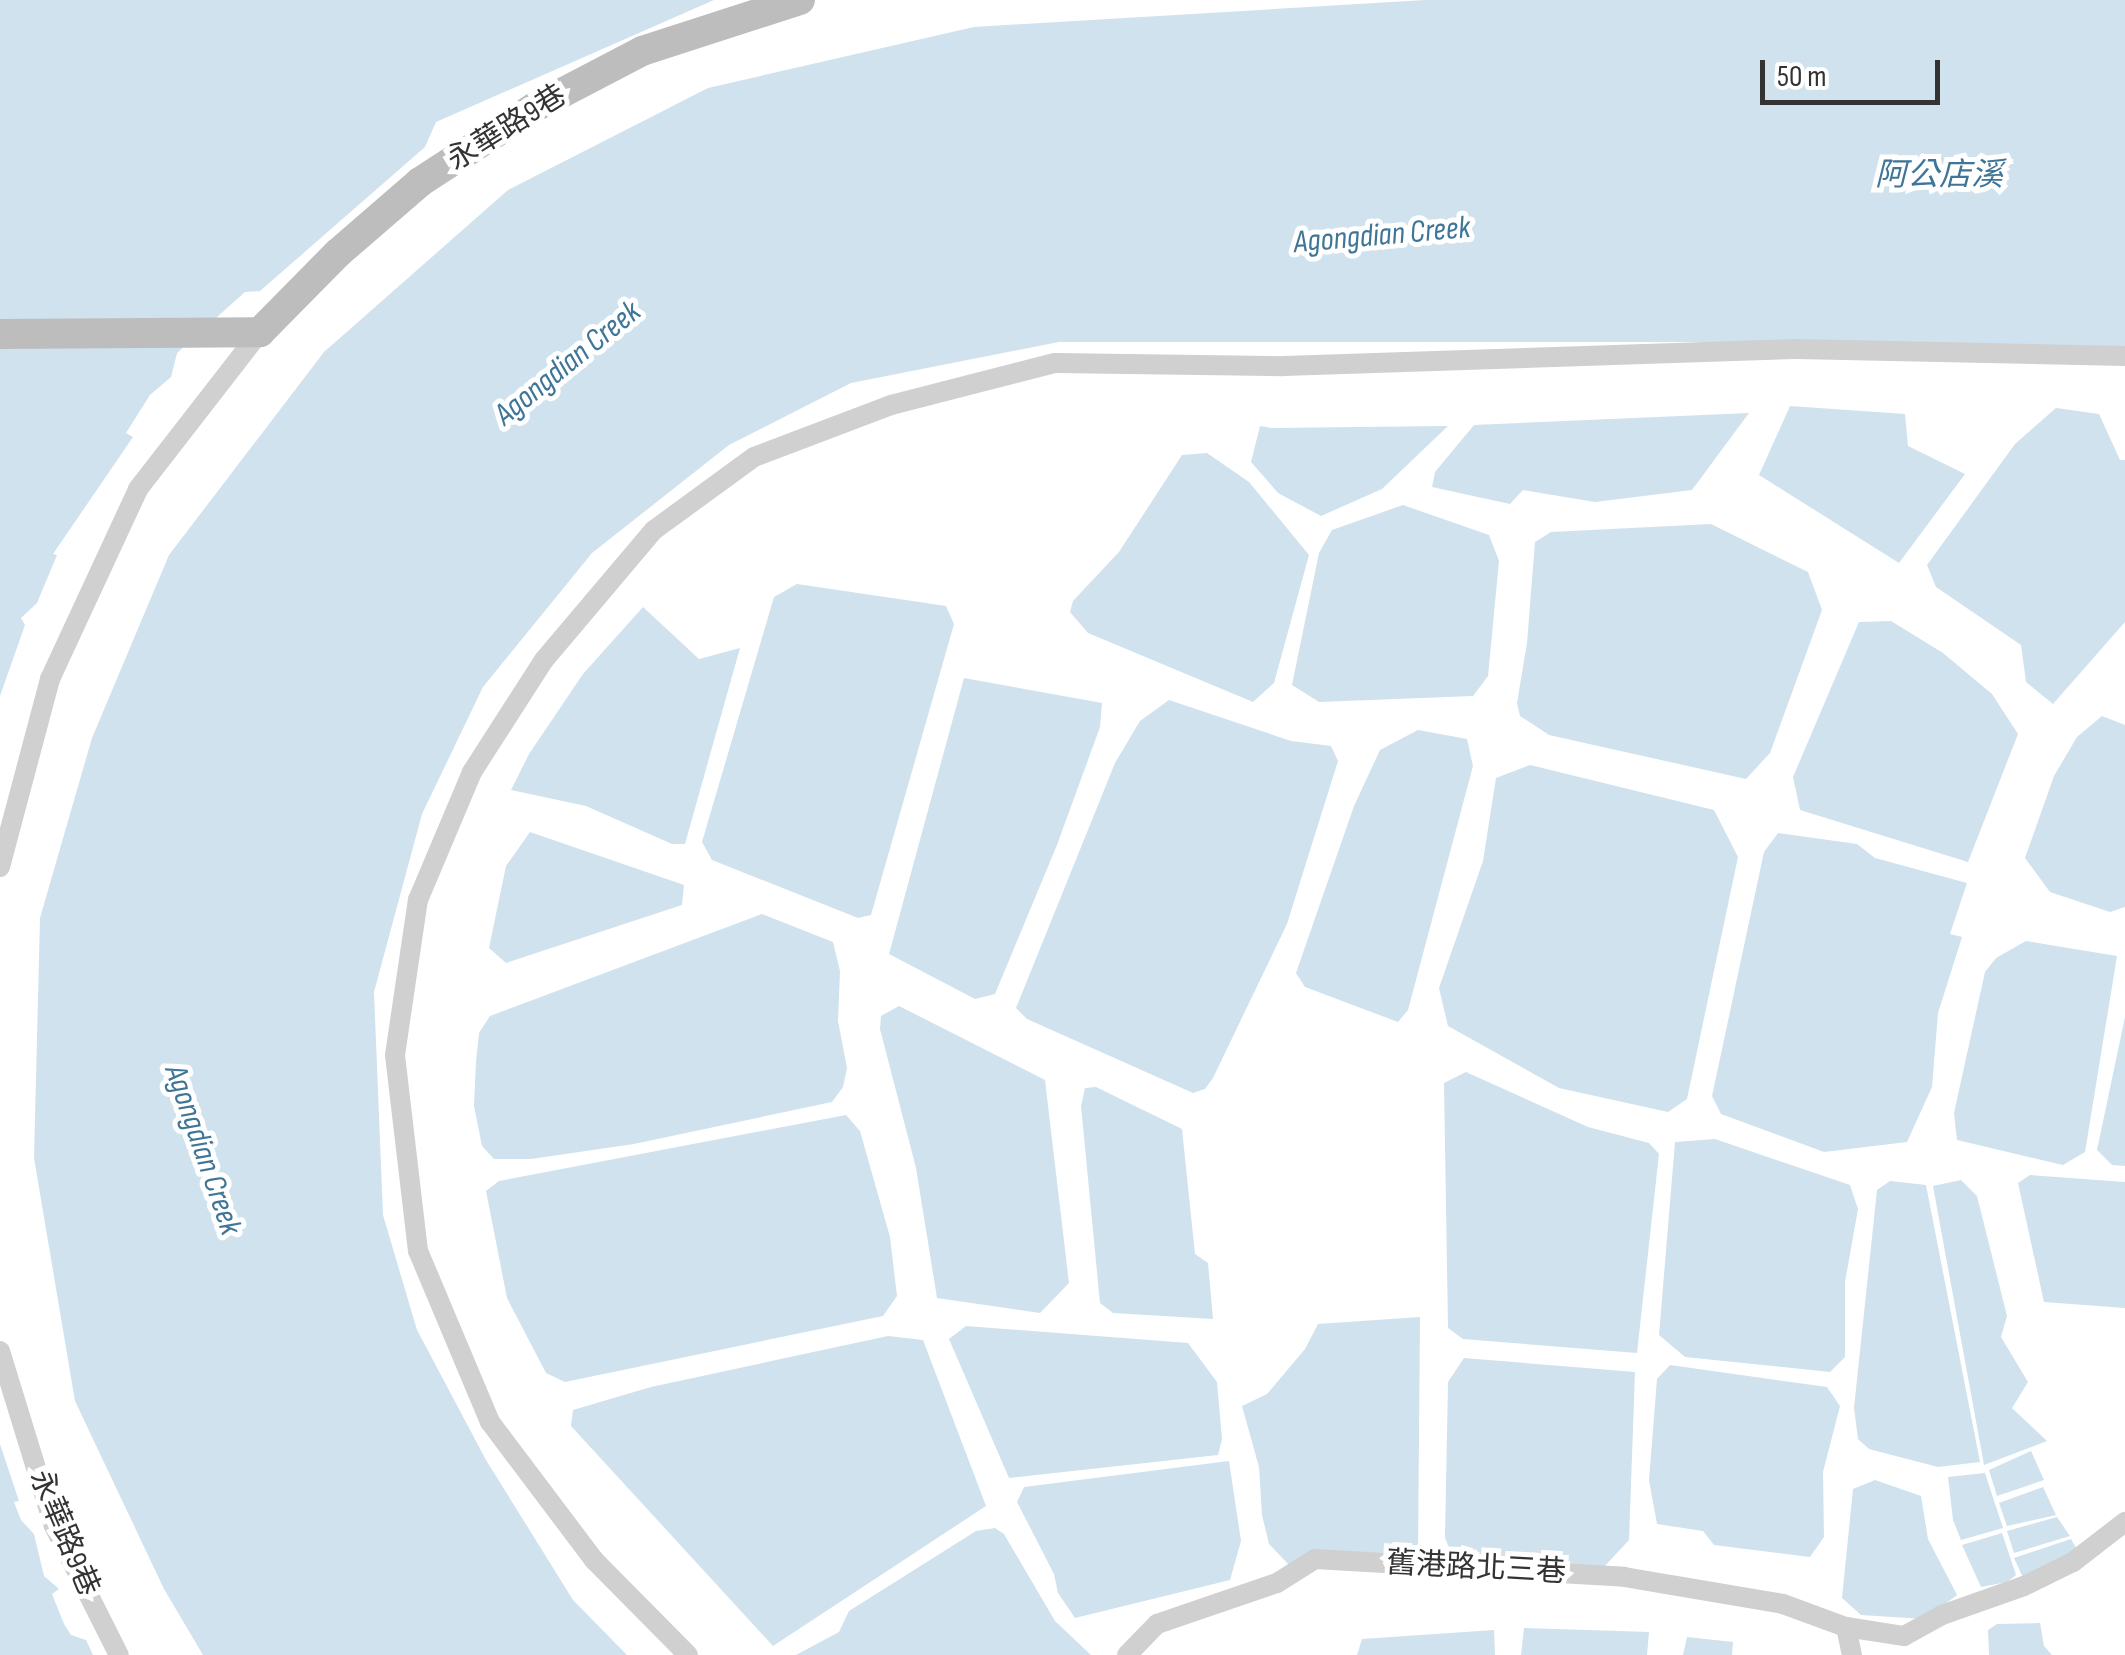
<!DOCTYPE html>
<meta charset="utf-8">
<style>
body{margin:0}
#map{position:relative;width:2125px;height:1655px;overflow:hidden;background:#fff;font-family:"Sofia Sans Condensed","Noto Sans TC",sans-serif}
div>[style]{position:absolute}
.water>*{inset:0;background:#cfe2ee}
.street>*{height:20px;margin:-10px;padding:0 10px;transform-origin:10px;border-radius:10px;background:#d0d0d0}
.secondary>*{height:30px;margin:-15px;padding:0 15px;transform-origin:15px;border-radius:15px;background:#bdbdbd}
span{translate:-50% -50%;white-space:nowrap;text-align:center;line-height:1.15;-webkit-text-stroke:10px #fff;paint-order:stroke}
.street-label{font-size:30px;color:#333}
.water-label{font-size:32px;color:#3f7597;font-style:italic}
.scale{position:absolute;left:1760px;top:60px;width:180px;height:45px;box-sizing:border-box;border:5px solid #333;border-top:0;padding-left:12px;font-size:30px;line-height:35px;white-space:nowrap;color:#333;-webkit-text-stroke:8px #fff;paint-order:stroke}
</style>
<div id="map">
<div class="water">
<div style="clip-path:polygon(0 0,714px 0,436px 122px,425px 147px,260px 291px,245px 292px,177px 353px,171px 377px,150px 395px,126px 433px,133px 437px,53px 554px,57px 555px,37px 603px,21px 618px,25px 625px,0 696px)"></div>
<div style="clip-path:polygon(1425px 0,2125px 0,2125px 352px,1756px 342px,1059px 342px,851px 383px,729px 445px,592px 553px,483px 687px,422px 814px,374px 992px,383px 1215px,417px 1330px,486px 1460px,573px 1600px,627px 1655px,203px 1655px,164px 1589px,75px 1401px,34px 1158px,40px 918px,92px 738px,169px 555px,324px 352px,508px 190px,708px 88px,974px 27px)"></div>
<div style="clip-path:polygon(1790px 406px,1905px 414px,1908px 446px,1965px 474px,1899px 563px,1759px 475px)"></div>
<div style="clip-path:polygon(2056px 408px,2099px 414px,2120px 460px,2125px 460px,2125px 622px,2053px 704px,2026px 682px,2021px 645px,1936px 587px,1927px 565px,2015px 444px)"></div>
<div style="clip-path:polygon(1749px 413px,1692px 490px,1595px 502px,1523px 490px,1510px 504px,1432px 487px,1435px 472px,1474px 425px)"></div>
<div style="clip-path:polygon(1260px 426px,1272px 428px,1448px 426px,1382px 489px,1321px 516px,1278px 493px,1251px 462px)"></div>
<div style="clip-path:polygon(1207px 453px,1249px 482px,1309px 555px,1274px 683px,1253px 702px,1088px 633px,1070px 612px,1073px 601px,1119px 552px,1182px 455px)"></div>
<div style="clip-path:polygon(1403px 505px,1489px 535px,1499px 561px,1488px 676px,1473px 696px,1319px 702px,1292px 685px,1319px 553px,1332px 530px)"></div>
<div style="clip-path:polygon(1711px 524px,1808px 572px,1822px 610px,1770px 753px,1746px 779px,1549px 735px,1520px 716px,1517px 703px,1527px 643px,1535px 542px,1551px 532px)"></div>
<div style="clip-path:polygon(797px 584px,946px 606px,954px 624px,871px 915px,858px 918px,712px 860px,702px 842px,774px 597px)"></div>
<div style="clip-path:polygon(643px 607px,699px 659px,740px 648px,685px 844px,672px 844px,586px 806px,511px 790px,529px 754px,583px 674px)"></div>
<div style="clip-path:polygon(1891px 621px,1943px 653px,1992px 694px,2018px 734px,1968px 862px,1800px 810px,1793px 777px,1859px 622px)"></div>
<div style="clip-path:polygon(964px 678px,1102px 703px,1100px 727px,1057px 845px,995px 994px,975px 999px,889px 954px)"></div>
<div style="clip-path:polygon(1169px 700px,1291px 741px,1331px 746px,1338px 761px,1287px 924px,1213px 1078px,1205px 1089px,1193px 1093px,1027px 1019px,1016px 1008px,1115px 763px,1140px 721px)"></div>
<div style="clip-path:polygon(2102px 716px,2125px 725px,2125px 907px,2110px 912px,2050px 892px,2025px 858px,2054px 776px,2077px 737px)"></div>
<div style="clip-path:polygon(1418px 730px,1467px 739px,1473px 766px,1408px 1010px,1398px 1022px,1305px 987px,1296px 973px,1354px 806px,1380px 750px)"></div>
<div style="clip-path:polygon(1530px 765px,1714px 810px,1738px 857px,1687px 1099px,1668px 1112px,1559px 1088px,1448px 1026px,1439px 988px,1483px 861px,1496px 778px)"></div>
<div style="clip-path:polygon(530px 832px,684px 885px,682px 905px,506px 963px,489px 948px,506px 866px)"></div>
<div style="clip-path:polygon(1778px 833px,1857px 844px,1875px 858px,1967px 883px,1950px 934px,1962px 937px,1938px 1013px,1932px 1087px,1907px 1142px,1824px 1152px,1721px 1114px,1712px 1096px,1764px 852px)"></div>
<div style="clip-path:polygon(762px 914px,833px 942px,840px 971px,838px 1021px,847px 1068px,843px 1087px,832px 1102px,634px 1144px,531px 1159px,494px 1159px,482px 1146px,474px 1106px,476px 1062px,479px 1033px,490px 1016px)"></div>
<div style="clip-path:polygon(2026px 941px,2117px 956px,2085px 1152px,2063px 1165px,1957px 1140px,1954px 1113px,1985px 972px,1996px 958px)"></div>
<div style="clip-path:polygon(899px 1006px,1045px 1080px,1069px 1283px,1040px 1313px,937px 1298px,916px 1168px,880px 1029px,881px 1016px)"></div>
<div style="clip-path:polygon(2125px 1017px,2125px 1166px,2112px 1165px,2097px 1150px)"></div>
<div style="clip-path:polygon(1466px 1072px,1588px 1127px,1649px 1143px,1659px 1154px,1637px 1353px,1463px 1339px,1448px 1328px,1444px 1083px)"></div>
<div style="clip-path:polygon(1096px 1087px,1182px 1129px,1195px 1254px,1208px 1263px,1213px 1319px,1113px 1313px,1100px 1303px,1081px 1106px,1085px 1088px)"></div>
<div style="clip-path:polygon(846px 1115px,860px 1131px,890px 1237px,897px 1296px,883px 1316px,565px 1382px,546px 1373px,507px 1298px,486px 1191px,499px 1181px)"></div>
<div style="clip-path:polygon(1715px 1139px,1850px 1185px,1858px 1209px,1845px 1282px,1845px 1357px,1830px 1372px,1685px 1357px,1659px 1335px,1675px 1142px)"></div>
<div style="clip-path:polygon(2030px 1175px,2125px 1182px,2125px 1308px,2044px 1302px,2018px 1183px)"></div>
<div style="clip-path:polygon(1961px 1180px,1977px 1196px,2007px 1316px,2001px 1337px,2028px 1382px,2012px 1408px,2047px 1441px,1984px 1465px,1933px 1186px)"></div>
<div style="clip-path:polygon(1890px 1181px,1926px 1185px,1980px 1462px,1938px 1467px,1869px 1449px,1858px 1439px,1854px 1408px,1877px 1190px)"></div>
<div style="clip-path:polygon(1420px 1317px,1418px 1554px,1289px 1565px,1269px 1544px,1262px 1515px,1259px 1467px,1242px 1406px,1267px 1394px,1305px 1349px,1318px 1324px)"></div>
<div style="clip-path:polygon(966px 1326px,1188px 1343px,1217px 1382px,1222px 1439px,1218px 1455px,1009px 1478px,949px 1339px)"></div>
<div style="clip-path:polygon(888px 1336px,923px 1340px,986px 1506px,773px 1646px,571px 1426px,573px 1410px,651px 1387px)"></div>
<div style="clip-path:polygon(1464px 1358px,1635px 1372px,1629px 1540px,1603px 1568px,1453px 1557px,1445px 1538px,1448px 1382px)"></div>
<div style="clip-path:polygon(1670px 1365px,1827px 1387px,1840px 1406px,1823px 1472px,1824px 1537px,1810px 1557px,1714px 1545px,1703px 1531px,1657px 1524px,1649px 1480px,1657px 1379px)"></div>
<div style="clip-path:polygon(0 1444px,19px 1501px,14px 1502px,21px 1520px,34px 1534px,44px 1576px,59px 1589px,52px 1594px,64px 1624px,71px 1635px,86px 1640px,93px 1655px,0 1655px)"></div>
<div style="clip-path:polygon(2031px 1451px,2044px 1480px,1997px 1496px,1989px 1470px)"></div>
<div style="clip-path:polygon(1229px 1461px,1241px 1541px,1230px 1580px,1075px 1618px,1058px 1593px,1054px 1574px,1017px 1502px,1024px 1487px)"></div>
<div style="clip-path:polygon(1985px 1473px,2003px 1528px,1961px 1540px,1953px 1520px,1948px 1477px)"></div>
<div style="clip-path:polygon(1875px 1480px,1921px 1496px,1928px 1539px,1957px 1595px,1925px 1619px,1861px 1615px,1842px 1598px,1853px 1489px)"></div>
<div style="clip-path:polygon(2043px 1487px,2056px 1515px,2007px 1526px,1999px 1503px)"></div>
<div style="clip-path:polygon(2057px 1517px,2070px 1536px,2014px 1553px,2007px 1531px)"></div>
<div style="clip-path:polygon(995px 1528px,1004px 1534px,1055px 1621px,1091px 1655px,796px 1655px,839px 1632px,849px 1611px,976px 1531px)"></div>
<div style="clip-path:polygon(2002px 1533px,2016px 1575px,2007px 1582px,1981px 1587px,1962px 1545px)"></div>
<div style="clip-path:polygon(2071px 1539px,2079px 1553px,2024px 1580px,2014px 1558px)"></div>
<div style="clip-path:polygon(2040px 1623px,2044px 1646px,2052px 1655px,1989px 1655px,1988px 1630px,1997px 1624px)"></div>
<div style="clip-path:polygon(1524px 1628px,1649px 1632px,1647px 1655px,1521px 1655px)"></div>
<div style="clip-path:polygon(1494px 1630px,1495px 1655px,1357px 1655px,1362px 1639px)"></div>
<div style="clip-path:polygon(1687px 1637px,1733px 1642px,1732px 1655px,1683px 1655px)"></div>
</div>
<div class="street">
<div style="left:0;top:867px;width:195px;rotate:-75.1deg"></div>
<div style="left:50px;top:679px;width:209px;rotate:-65.1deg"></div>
<div style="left:138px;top:489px;width:199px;rotate:-52.2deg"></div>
<div style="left:0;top:1351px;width:183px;rotate:72.9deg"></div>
<div style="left:54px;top:1526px;width:144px;rotate:63.3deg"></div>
<div style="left:1846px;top:1627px;width:59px;rotate:8.8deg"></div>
<div style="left:1904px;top:1636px;width:43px;rotate:-28.9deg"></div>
<div style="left:1942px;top:1615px;width:87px;rotate:-19.5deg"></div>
<div style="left:2024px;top:1586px;width:55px;rotate:-26.1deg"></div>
<div style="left:2073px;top:1562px;width:66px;rotate:-37.6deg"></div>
<div style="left:688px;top:1655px;width:134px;rotate:-134.7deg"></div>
<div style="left:594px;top:1560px;width:173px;rotate:-127deg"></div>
<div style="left:490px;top:1422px;width:186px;rotate:-112.8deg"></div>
<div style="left:418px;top:1251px;width:197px;rotate:-96.7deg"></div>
<div style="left:395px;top:1055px;width:157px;rotate:-81.6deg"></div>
<div style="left:418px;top:900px;width:139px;rotate:-67.1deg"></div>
<div style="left:472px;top:772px;width:133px;rotate:-57.3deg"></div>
<div style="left:544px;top:660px;width:170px;rotate:-49.8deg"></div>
<div style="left:654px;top:530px;width:124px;rotate:-36.1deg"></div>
<div style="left:754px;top:457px;width:147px;rotate:-20.8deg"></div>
<div style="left:891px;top:405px;width:169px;rotate:-14.4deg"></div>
<div style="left:1055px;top:363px;width:229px;rotate:0.8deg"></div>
<div style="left:1284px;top:366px;width:512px;rotate:-1.9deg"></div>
<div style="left:1796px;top:349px;width:329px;rotate:1.2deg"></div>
<div style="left:1127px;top:1655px;width:43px;rotate:-45.9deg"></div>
<div style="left:1157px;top:1624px;width:127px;rotate:-18.9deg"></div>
<div style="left:1277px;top:1583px;width:45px;rotate:-32.3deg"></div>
<div style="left:1315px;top:1559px;width:310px;rotate:3.3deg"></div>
<div style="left:1624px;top:1577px;width:161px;rotate:9.6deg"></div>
<div style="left:1783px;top:1604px;width:67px;rotate:20.1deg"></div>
<div style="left:1846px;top:1627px;width:29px;rotate:78deg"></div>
</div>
<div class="secondary">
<div style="left:0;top:334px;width:260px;rotate:-0.4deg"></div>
<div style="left:260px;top:332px;width:111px;rotate:-45.4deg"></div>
<div style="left:338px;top:253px;width:108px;rotate:-40.9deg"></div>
<div style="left:420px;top:182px;width:137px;rotate:-33.1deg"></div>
<div style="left:535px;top:107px;width:121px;rotate:-27.6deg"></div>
<div style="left:642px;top:51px;width:166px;rotate:-17.9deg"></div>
</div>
<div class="street-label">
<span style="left:507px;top:128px;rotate:-32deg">永華路9巷</span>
<span style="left:64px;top:1533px;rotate:67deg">永華路9巷</span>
<span style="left:1476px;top:1568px;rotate:3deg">舊港路北三巷</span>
</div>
<div class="water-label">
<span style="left:1939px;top:176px">阿公店溪</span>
<span style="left:1382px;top:236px;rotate:-5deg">Agongdian Creek</span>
<span style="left:568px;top:364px;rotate:-39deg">Agongdian Creek</span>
<span style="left:202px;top:1150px;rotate:71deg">Agongdian Creek</span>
</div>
<div class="scale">50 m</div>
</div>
